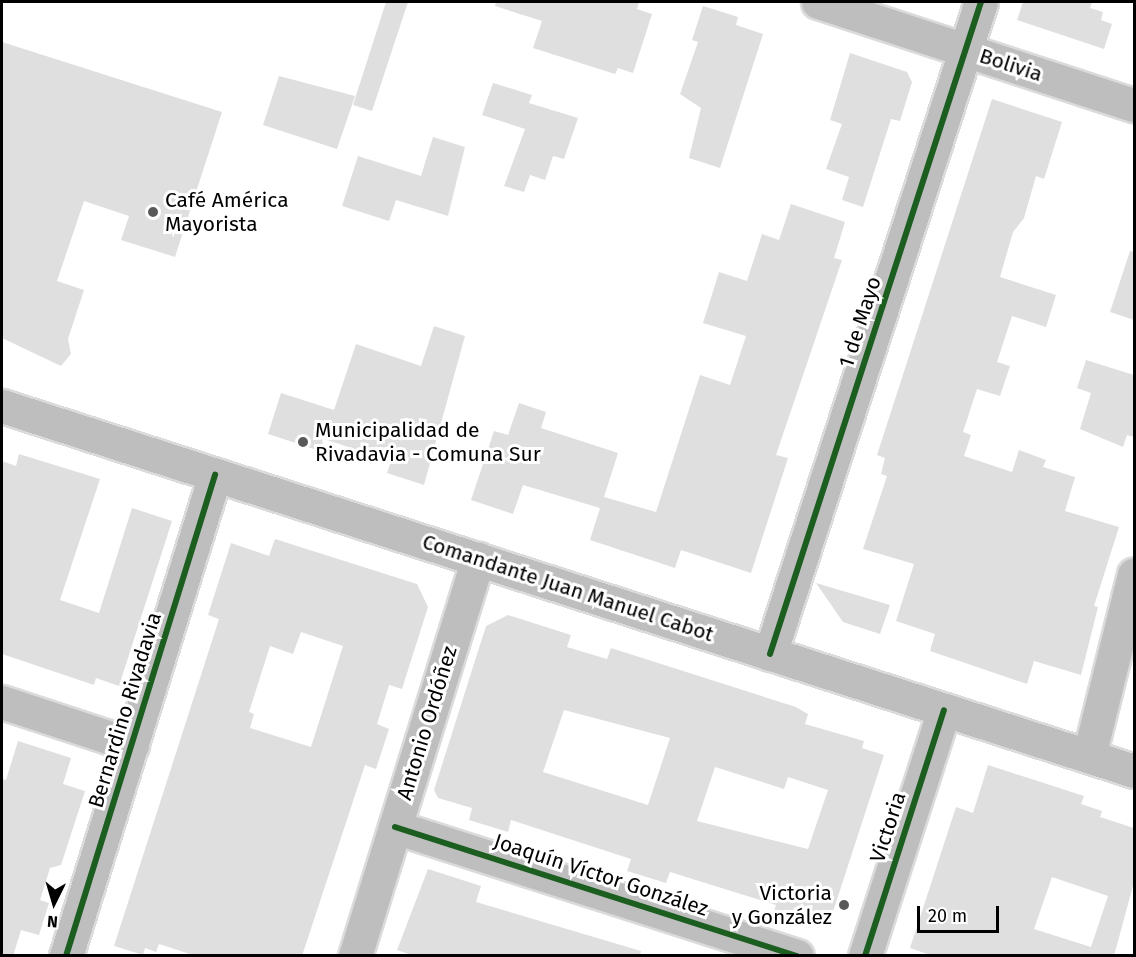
<!DOCTYPE html>
<meta charset="utf-8">
<style>
body{margin:0}
#map{position:relative;width:1136px;height:957px;overflow:hidden;background:#fff;font-family:"Fira Sans",sans-serif}
div>[style]{position:absolute}
.building>*{inset:0;background:#dfdfdf}
.roads{filter:drop-shadow(2px 0 #dbdbdb) drop-shadow(-2px 0 #dbdbdb) drop-shadow(0 2px #dbdbdb) drop-shadow(0 -2px #dbdbdb)}
.minor>*{height:33px;margin:-16.5px;padding:0 16.5px;transform-origin:16.5px;border-radius:16.5px;background:#bebebe}
.major>*{height:33px;margin:-16.5px;padding:0 16.5px;transform-origin:16.5px;border-radius:16.5px;background:#bebebe}
.cycleway>*{height:6px;margin:-3px;padding:0 3px;transform-origin:3px;border-radius:3px;background:#1b5e20}
.dots>*{width:16px;height:16px;translate:-50% -50%;box-sizing:border-box;border:3px solid #fff;border-radius:50%}
span{translate:-50% -50%;white-space:nowrap;text-align:center;line-height:1.15;-webkit-text-stroke:6px #fff;paint-order:stroke}
.street-label{font-size:21px;color:#000}
.poi-label{font-size:21px;color:#000}
.left{translate:0 -50%;text-align:left}
.right{translate:-100% -50%;text-align:right}
.frame{position:absolute;inset:0;border:3px solid #000;pointer-events:none}
.north{position:absolute;left:24px;top:873px;width:60px;height:60px;-webkit-text-stroke:4px #fff;paint-order:stroke;rotate:185deg;font-size:16px;font-weight:700;line-height:24px;text-align:center;color:#000}
.north::after{content:'';display:block;margin:auto;width:21px;height:27px;background:#000;clip-path:polygon(50% 0,100% 100%,50% 72%,0 100%)}
.scale{position:absolute;left:917px;top:906px;width:82px;height:27px;box-sizing:border-box;border:3px solid #000;border-top:0;padding-left:8px;font-size:18px;line-height:21px;white-space:nowrap;color:#000;-webkit-text-stroke:4px #fff;paint-order:stroke}
</style>
<div id="map">
<div class="building">
<div style="clip-path:polygon(386px 2px,408px 2px,372px 111px,353px 105px)"></div>
<div style="clip-path:polygon(496px 2px,639px 2px,637px 9px,652px 14px,633px 73px,618px 68px,615px 74px,533px 48px,542px 21px,495px 6px)"></div>
<div style="clip-path:polygon(1023px 2px,1092px 2px,1090px 8px,1103px 12px,1101px 20px,1112px 24px,1104px 49px,1017px 20px)"></div>
<div style="clip-path:polygon(703px 6px,738px 17px,736px 25px,763px 34px,720px 168px,689px 158px,701px 108px,680px 94px,698px 42px,692px 40px)"></div>
<div style="clip-path:polygon(2px 42px,222px 112px,175px 257px,121px 240px,129px 216px,84px 201px,57px 281px,84px 290px,68px 339px,71px 354px,61px 366px,2px 338px)"></div>
<div style="clip-path:polygon(850px 53px,907px 72px,912px 82px,900px 121px,891px 119px,863px 207px,842px 200px,849px 177px,826px 169px,842px 124px,830px 120px)"></div>
<div style="clip-path:polygon(279px 76px,355px 96px,337px 149px,263px 125px)"></div>
<div style="clip-path:polygon(493px 83px,532px 95px,529px 103px,578px 118px,564px 159px,553px 156px,545px 180px,530px 175px,524px 192px,504px 186px,525px 129px,482px 115px)"></div>
<div style="clip-path:polygon(992px 99px,1062px 122px,1044px 179px,1036px 176px,1024px 218px,1013px 232px,1000px 277px,1056px 295px,1046px 327px,1012px 316px,997px 362px,1010px 366px,1000px 396px,977px 389px,963px 432px,971px 435px,964px 456px,1012px 472px,1019px 450px,1046px 460px,1043px 467px,1075px 477px,1065px 511px,1119px 527px,1094px 606px,1098px 607px,1081px 675px,1034px 661px,1027px 684px,930px 651px,935px 634px,896px 621px,914px 564px,863px 549px,887px 476px,881px 474px,885px 458px,877px 455px)"></div>
<div style="clip-path:polygon(433px 137px,465px 147px,448px 216px,396px 200px,389px 221px,342px 206px,358px 156px,421px 176px)"></div>
<div style="clip-path:polygon(791px 204px,845px 222px,834px 258px,842px 260px,776px 455px,788px 458px,751px 573px,681px 550px,675px 568px,590px 540px,600px 508px,523px 485px,513px 514px,471px 500px,494px 431px,508px 435px,519px 403px,546px 412px,541px 428px,618px 453px,604px 497px,656px 512px,700px 375px,730px 385px,746px 336px,703px 323px,719px 272px,747px 281px,762px 234px,779px 240px)"></div>
<div style="clip-path:polygon(1130px 251px,1134px 252px,1134px 320px,1110px 312px)"></div>
<div style="clip-path:polygon(434px 326px,465px 336px,424px 485px,387px 473px,391px 461px,324px 439px,320px 451px,268px 434px,281px 393px,334px 410px,356px 344px,421px 366px)"></div>
<div style="clip-path:polygon(1086px 360px,1134px 375px,1134px 437px,1127px 435px,1123px 447px,1080px 429px,1091px 393px,1077px 388px)"></div>
<div style="clip-path:polygon(19px 454px,100px 479px,60px 600px,99px 613px,132px 508px,172px 521px,119px 686px,96px 678px,94px 685px,2px 654px,2px 461px,16px 466px)"></div>
<div style="clip-path:polygon(evenodd,275px 539px,417px 584px,428px 607px,402px 689px,389px 685px,377px 724px,389px 729px,376px 769px,365px 765px,302px 956px,196px 956px,159px 944px,156px 952px,145px 948px,143px 955px,114px 946px,219px 619px,208px 615px,231px 543px,269px 556px,275px 539px,301px 632px,343px 646px,311px 747px,250px 728px,254px 714px,249px 712px,270px 646px,293px 654px,301px 632px)"></div>
<div style="clip-path:polygon(816px 583px,890px 605px,880px 634px,843px 622px)"></div>
<div style="clip-path:polygon(evenodd,508px 615px,571px 635px,567px 647px,607px 659px,611px 648px,796px 707px,808px 714px,805px 724px,864px 741px,862px 748px,884px 755px,831px 918px,805px 909px,800px 926px,772px 917px,776px 905px,670px 872px,666px 883px,627px 871px,631px 859px,511px 820px,508px 832px,469px 820px,472px 808px,438px 798px,434px 790px,486px 626px,508px 615px,564px 710px,670px 738px,648px 805px,543px 772px,564px 710px,508px 615px,715px 767px,784px 789px,788px 777px,828px 790px,808px 849px,697px 821px,715px 767px)"></div>
<div style="clip-path:polygon(18px 741px,71px 758px,63px 784px,85px 791px,61px 865px,50px 868px,40px 900px,49px 903px,39px 935px,21px 930px,13px 956px,2px 956px,2px 779px,6px 780px)"></div>
<div style="clip-path:polygon(evenodd,988px 765px,1084px 796px,1081px 804px,1102px 811px,1100px 817px,1134px 828px,1134px 882px,1114px 956px,933px 956px,910px 948px,956px 807px,973px 813px,988px 765px,1052px 877px,1108px 896px,1091px 947px,1034px 929px,1052px 877px)"></div>
<div style="clip-path:polygon(428px 869px,481px 886px,476px 902px,641px 951px,640px 956px,414px 956px,397px 950px)"></div>
</div>
<div class="roads">
<div class="minor">
<div style="left:818px;top:2px;width:332px;rotate:18.1deg"></div>
<div style="left:770px;top:654px;width:685px;rotate:-72.07deg"></div>
<div style="left:2px;top:702px;width:137px;rotate:18.3deg"></div>
<div style="left:1089px;top:756px;width:187px;rotate:-76.1deg"></div>
<div style="left:395px;top:827px;width:422px;rotate:17.8deg"></div>
<div style="left:66px;top:956px;width:504px;rotate:-72.79deg"></div>
<div style="left:355px;top:956px;width:416px;rotate:-72.8deg"></div>
<div style="left:865px;top:956px;width:258px;rotate:-72.2deg"></div>
</div>
<div class="major">
<div style="left:2px;top:406px;width:1189px;rotate:17.87deg"></div>
</div>
</div>
<div class="cycleway">
<div style="left:770px;top:654px;width:685px;rotate:-72.07deg"></div>
<div style="left:395px;top:827px;width:422px;rotate:17.8deg"></div>
<div style="left:66px;top:956px;width:504px;rotate:-72.79deg"></div>
<div style="left:865px;top:956px;width:258px;rotate:-72.2deg"></div>
</div>
<div class="dots">
<div style="left:153px;top:212px;background:#595959"></div>
<div style="left:303px;top:442px;background:#595959"></div>
<div style="left:844px;top:905px;background:#595959"></div>
</div>
<div class="street-label">
<span style="left:1011px;top:65px;rotate:18deg">Bolivia</span>
<span style="left:860px;top:322px;rotate:-72deg">1 de Mayo</span>
<span style="left:568px;top:588px;rotate:18deg">Comandante Juan Manuel Cabot</span>
<span style="left:125px;top:710px;rotate:-73deg">Bernardino Rivadavia</span>
<span style="left:427px;top:723px;rotate:-73deg">Antonio Ordóñez</span>
<span style="left:888px;top:827px;rotate:-72deg">Victoria</span>
<span style="left:601px;top:875px;rotate:18deg">Joaquín Víctor González</span>
</div>
<div class="poi-label">
<span class="left" style="left:165px;top:212px">Café América<br>Mayorista</span>
<span class="left" style="left:315px;top:442px">Municipalidad de<br>Rivadavia - Comuna Sur</span>
<span class="right" style="left:832px;top:905px">Victoria<br>y González</span>
</div>
<div class="frame"></div>
<div class="north">N</div>
<div class="scale">20 m</div>
</div>
